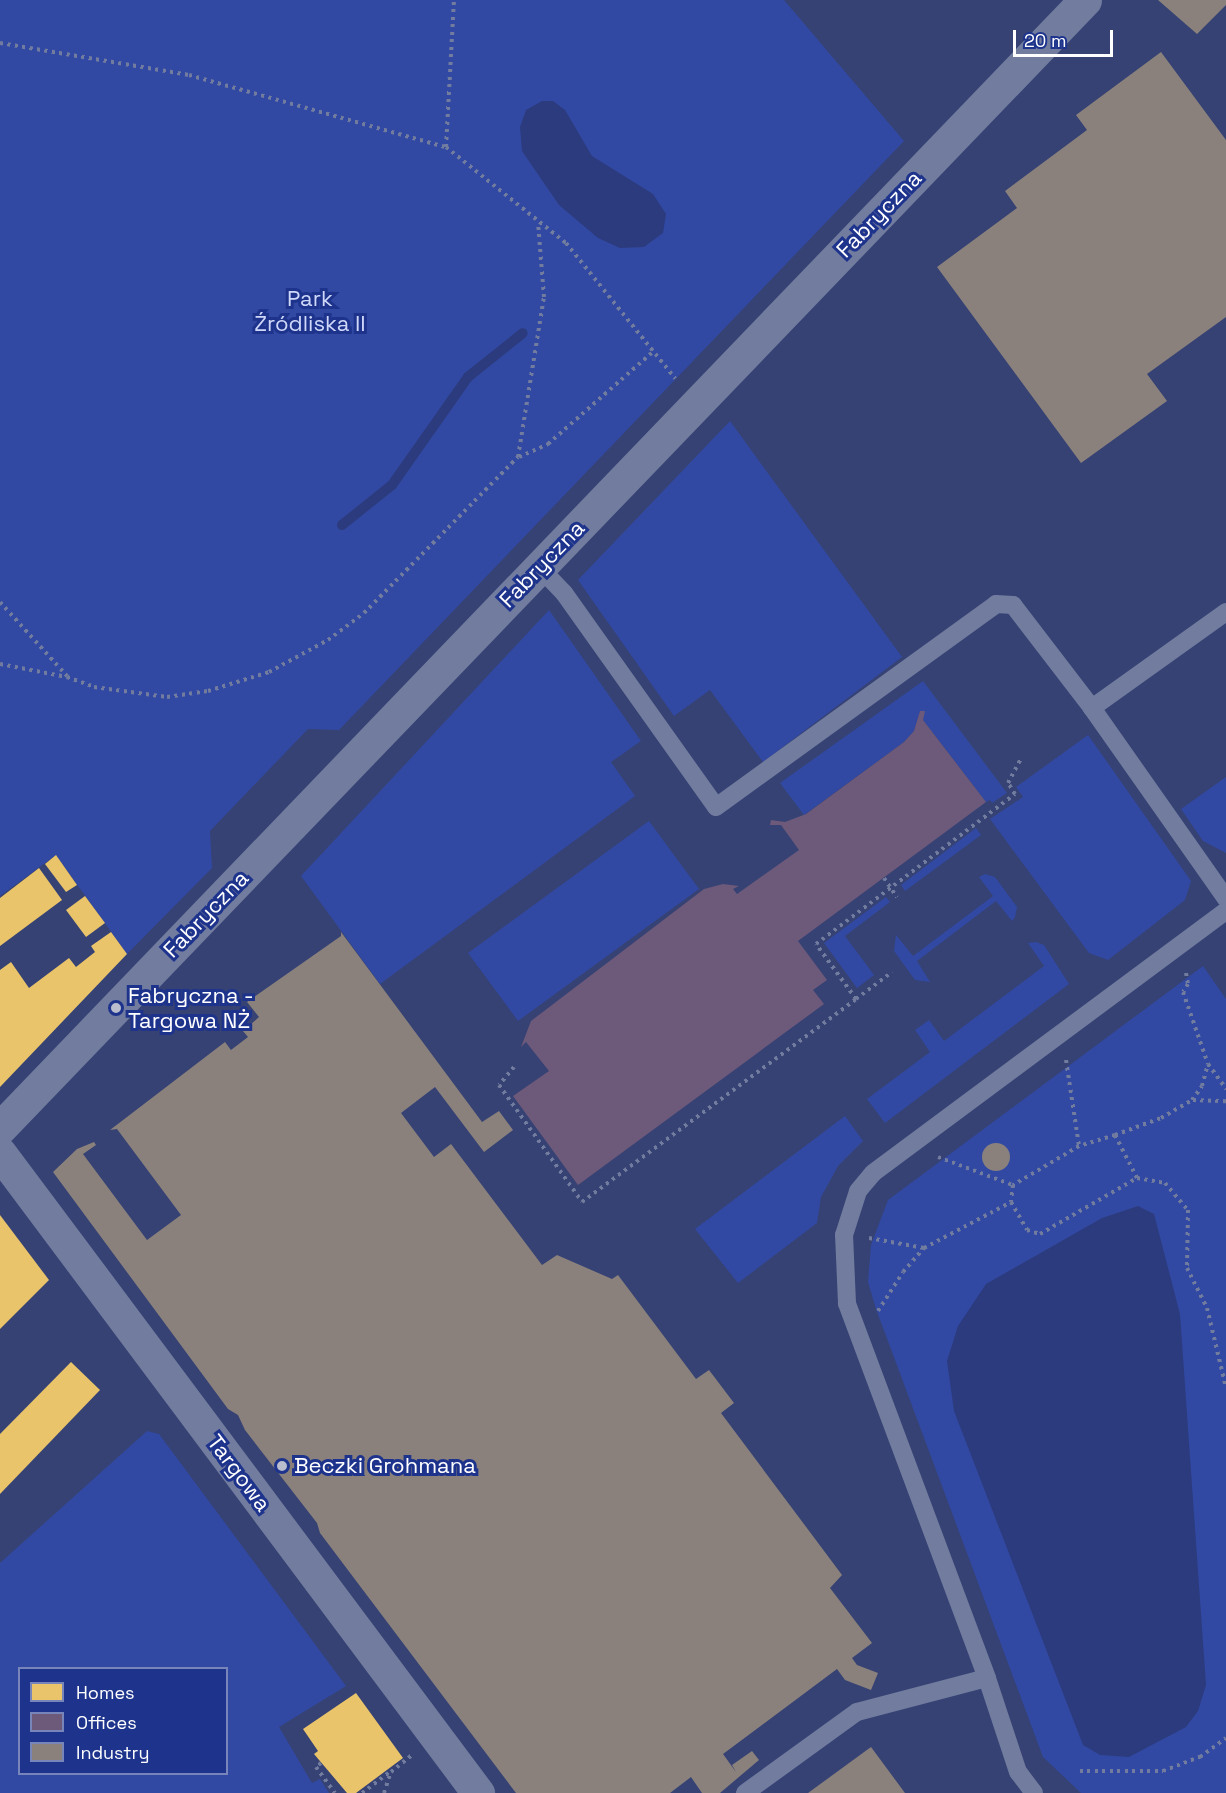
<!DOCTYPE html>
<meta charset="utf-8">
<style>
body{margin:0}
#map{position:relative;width:1226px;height:1793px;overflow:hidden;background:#364273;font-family:"Space Grotesk",sans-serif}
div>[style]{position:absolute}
.green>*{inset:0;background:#3249a3}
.water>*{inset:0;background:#2c3b7d}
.homes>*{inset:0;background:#e9c46a}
.offices>*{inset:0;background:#6d597a}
.industry>*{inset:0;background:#8a817c}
.round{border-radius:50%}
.stream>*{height:10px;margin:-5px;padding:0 5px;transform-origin:5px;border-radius:5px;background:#2c3b7d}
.path>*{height:4px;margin-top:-2px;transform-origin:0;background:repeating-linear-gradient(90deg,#727c9f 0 3px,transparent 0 7.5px)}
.lane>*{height:18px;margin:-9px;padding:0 9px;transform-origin:9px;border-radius:9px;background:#727c9f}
.street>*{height:33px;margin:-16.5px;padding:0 16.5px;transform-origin:16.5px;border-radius:16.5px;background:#727c9f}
.dots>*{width:16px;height:16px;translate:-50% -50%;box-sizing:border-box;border:3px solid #1d338c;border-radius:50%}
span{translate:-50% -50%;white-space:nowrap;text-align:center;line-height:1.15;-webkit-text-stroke:6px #1d338c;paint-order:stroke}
.street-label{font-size:22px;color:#fff}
.park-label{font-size:22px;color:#d0d8f9}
.poi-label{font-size:22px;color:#fff}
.left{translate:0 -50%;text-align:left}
.legend{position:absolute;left:18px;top:1667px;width:210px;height:108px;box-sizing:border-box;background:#1d338c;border:2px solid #7785ba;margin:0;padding:8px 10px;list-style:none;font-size:18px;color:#fff}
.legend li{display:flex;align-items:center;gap:12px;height:30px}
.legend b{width:30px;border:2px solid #7785ba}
.scale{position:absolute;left:1013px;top:30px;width:100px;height:27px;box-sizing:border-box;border:3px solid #fff;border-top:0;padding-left:8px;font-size:18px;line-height:21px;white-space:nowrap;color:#fff;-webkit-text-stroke:4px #1d338c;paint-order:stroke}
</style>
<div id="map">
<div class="green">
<div style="clip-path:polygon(0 0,784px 0,904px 141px,339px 730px,308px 729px,210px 831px,212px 868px,127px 954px,56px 855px,0 896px)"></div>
<div style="clip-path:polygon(730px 421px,902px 657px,763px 762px,710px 690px,674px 716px,578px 580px)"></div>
<div style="clip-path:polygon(549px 610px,641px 741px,611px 762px,635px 796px,380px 984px,301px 876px)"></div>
<div style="clip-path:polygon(923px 681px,1007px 793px,992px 803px,990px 800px,986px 802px,923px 720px,924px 712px,920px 711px,914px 731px,904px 742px,804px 815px,780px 783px)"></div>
<div style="clip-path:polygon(1088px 735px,1191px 881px,1185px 900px,1108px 960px,1089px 953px,990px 819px,1023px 797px,1016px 787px)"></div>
<div style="clip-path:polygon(1226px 777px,1226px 853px,1203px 841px,1181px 809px)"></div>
<div style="clip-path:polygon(649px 821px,699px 889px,518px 1021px,468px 953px)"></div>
<div style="clip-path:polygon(976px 828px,981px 835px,905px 891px,901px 885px)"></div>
<div style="clip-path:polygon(985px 874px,995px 877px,1017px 907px,1015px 917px,1012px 921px,996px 901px,917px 961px,930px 982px,915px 980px,894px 951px,896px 935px,913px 956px,993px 896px,979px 877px)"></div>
<div style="clip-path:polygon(886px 897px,890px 902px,845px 936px,874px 975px,857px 988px,824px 943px)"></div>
<div style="clip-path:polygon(1036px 942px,1044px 945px,1069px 984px,885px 1123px,867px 1099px,930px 1052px,915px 1030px,929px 1020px,944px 1041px,1044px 966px,1028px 943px)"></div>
<div style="clip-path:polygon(1203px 966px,1226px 999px,1226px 1793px,1081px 1793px,1043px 1757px,876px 1309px,868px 1282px,871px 1245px,888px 1200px)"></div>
<div style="clip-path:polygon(845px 1116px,863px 1141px,838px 1166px,821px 1197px,817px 1223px,738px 1283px,695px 1229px)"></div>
<div style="clip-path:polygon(evenodd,147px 1431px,159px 1434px,346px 1686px,279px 1727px,312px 1783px,320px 1779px,329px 1793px,0 1793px,0 1563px,147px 1431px,226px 1668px,226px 1774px,20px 1774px,20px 1668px,226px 1668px)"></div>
</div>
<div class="water">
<div style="clip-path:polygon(542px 101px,553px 101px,565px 110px,592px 156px,653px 194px,666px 214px,663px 233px,644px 247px,620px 248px,598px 238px,559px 205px,522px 151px,520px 127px,526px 110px)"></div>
<div style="clip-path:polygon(1138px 1206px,1154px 1214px,1180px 1314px,1206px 1685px,1198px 1711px,1186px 1727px,1129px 1757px,1100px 1755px,1083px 1745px,954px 1411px,947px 1361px,958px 1326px,986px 1284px,1102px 1218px)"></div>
</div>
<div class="homes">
<div style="clip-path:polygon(56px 855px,77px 885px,66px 892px,45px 864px)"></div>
<div style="clip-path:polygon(39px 868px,62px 900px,0 946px,0 898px)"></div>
<div style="clip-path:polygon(85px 896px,105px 923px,86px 937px,66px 910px)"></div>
<div style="clip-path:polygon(111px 932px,127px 954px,0 1087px,0 970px,11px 962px,29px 988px,69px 958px,76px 967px,95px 952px,91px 946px)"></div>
<div style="clip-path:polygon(0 1215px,49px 1280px,0 1329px)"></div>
<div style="clip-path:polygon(71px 1362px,100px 1390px,0 1494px,0 1434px)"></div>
<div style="clip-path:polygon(356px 1693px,403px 1758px,356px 1793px,347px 1793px,314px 1754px,318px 1751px,303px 1729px)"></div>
</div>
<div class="offices">
<div style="clip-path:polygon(920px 711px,925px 711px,923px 720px,986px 802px,798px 941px,827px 980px,813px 990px,824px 1004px,578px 1185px,513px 1096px,549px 1071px,526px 1042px,521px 1047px,531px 1021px,704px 889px,723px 884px,739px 886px,733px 889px,737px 894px,799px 850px,781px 825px,770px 825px,771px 820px,785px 822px,806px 814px,904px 742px,914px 731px)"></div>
</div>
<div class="industry">
<div style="clip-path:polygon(1158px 0,1226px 0,1226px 5px,1197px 34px)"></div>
<div style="clip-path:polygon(1161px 52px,1226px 140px,1226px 317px,1147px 374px,1167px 401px,1081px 463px,937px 267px,1017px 208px,1005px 191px,1087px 130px,1076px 115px)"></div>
<div style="clip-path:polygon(341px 932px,482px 1122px,499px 1111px,513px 1130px,484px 1152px,435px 1087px,401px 1113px,434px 1157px,451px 1144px,542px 1265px,557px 1255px,612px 1279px,618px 1275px,696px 1379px,709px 1370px,734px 1403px,721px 1413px,842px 1575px,830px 1588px,872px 1643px,852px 1658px,857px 1665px,878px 1673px,871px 1690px,845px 1680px,837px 1669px,723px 1754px,736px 1772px,732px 1765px,752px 1751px,759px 1760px,720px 1793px,702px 1793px,691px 1777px,670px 1793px,516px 1793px,320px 1533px,317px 1523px,245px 1430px,238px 1415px,228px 1409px,53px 1172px,77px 1149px,94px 1142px,96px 1145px,83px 1154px,147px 1240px,181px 1215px,117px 1129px,110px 1130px,225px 1042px,231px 1050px,248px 1037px,243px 1031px,259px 1017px,247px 1002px,341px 936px)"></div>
<div class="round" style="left:982px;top:1143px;width:28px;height:28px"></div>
<div style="clip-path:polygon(871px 1747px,905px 1793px,808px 1793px)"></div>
</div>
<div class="stream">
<div style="left:342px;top:525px;width:64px;rotate:-38.7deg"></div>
<div style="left:392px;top:485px;width:132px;rotate:-54.9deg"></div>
<div style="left:468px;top:377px;width:70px;rotate:-38.7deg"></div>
</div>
<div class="path">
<div style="left:0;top:43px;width:192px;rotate:9.6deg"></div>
<div style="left:189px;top:75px;width:267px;rotate:15.7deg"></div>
<div style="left:446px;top:147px;width:154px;rotate:38.7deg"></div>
<div style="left:566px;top:243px;width:174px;rotate:51.1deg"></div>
<div style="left:446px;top:147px;width:147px;rotate:-86.9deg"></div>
<div style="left:519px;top:457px;width:32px;rotate:-24deg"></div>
<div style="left:548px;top:444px;width:142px;rotate:-41.3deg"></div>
<div style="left:0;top:602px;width:100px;rotate:47.8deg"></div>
<div style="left:0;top:664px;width:68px;rotate:11deg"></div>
<div style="left:67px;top:677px;width:29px;rotate:20deg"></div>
<div style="left:94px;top:687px;width:74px;rotate:7.8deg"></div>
<div style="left:167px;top:697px;width:41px;rotate:-8.3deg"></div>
<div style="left:208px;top:691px;width:64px;rotate:-17.3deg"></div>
<div style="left:269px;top:672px;width:67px;rotate:-28.5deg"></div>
<div style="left:328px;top:640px;width:45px;rotate:-36.9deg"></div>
<div style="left:364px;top:613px;width:219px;rotate:-45.4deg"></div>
<div style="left:518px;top:457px;width:162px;rotate:-80.8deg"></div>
<div style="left:544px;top:297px;width:74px;rotate:-94.6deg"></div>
<div style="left:884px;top:878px;width:23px;rotate:56deg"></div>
<div style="left:1186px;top:973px;width:11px;rotate:80deg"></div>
<div style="left:1188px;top:984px;width:9px;rotate:122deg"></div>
<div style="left:1183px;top:992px;width:76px;rotate:70.9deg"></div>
<div style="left:1208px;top:1064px;width:31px;rotate:54deg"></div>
<div style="left:856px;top:999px;width:45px;rotate:-36.9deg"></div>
<div style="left:1066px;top:1060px;width:87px;rotate:81.4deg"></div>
<div style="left:514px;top:1067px;width:23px;rotate:130deg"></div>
<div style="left:499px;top:1085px;width:143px;rotate:54.6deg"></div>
<div style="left:582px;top:1202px;width:341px;rotate:-36.5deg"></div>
<div style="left:856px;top:999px;width:68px;rotate:-126deg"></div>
<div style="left:816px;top:944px;width:249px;rotate:-37deg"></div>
<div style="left:1015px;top:794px;width:13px;rotate:-122deg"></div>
<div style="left:1008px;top:783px;width:26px;rotate:-62deg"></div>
<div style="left:1193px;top:1100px;width:33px;rotate:2deg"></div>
<div style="left:1115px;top:1135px;width:38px;rotate:163deg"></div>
<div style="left:1079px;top:1146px;width:77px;rotate:149.4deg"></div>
<div style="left:1013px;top:1185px;width:17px;rotate:97deg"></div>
<div style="left:1011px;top:1202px;width:32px;rotate:60deg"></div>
<div style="left:1027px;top:1230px;width:14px;rotate:17deg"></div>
<div style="left:1040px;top:1234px;width:112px;rotate:-30deg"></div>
<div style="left:1137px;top:1178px;width:48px;rotate:-117.1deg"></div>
<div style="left:1115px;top:1135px;width:49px;rotate:-20.3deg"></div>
<div style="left:1161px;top:1118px;width:36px;rotate:-30deg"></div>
<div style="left:1192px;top:1100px;width:17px;rotate:-54deg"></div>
<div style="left:1202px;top:1086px;width:23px;rotate:-75deg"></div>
<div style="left:938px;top:1157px;width:80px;rotate:20.5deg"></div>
<div style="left:1137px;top:1178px;width:28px;rotate:10deg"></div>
<div style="left:1165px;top:1183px;width:35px;rotate:50deg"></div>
<div style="left:1188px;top:1210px;width:58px;rotate:91deg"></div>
<div style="left:1187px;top:1268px;width:45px;rotate:63.4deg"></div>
<div style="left:1207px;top:1308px;width:82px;rotate:76.6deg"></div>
<div style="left:869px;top:1238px;width:56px;rotate:10.3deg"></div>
<div style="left:878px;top:1311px;width:46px;rotate:-57.3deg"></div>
<div style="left:903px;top:1272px;width:32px;rotate:-49deg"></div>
<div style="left:924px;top:1248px;width:98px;rotate:-27.9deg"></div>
<div style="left:321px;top:1763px;width:6px;rotate:141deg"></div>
<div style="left:316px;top:1767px;width:32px;rotate:54deg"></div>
<div style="left:1080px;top:1771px;width:83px"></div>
<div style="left:1163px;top:1771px;width:40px;rotate:-21deg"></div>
<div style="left:1200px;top:1757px;width:32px;rotate:-36deg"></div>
<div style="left:362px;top:1793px;width:35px;rotate:-37deg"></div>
<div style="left:384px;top:1793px;width:22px;rotate:-72deg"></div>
<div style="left:391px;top:1772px;width:26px;rotate:-39deg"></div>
</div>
<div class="lane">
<div style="left:539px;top:567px;width:36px;rotate:46deg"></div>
<div style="left:564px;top:593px;width:262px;rotate:54.6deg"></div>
<div style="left:716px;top:807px;width:346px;rotate:-35.9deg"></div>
<div style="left:996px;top:604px;width:17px;rotate:3deg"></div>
<div style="left:1013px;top:605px;width:130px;rotate:52.5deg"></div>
<div style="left:1226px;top:612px;width:165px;rotate:144.4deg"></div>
<div style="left:1092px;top:708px;width:233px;rotate:54.9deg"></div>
<div style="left:745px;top:1793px;width:138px;rotate:-35.9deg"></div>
<div style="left:857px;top:1712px;width:134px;rotate:-14.7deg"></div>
<div style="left:1034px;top:1793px;width:26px;rotate:-127deg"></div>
<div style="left:1018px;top:1772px;width:99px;rotate:-108.3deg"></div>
<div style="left:987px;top:1678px;width:400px;rotate:-110.5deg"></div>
<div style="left:847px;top:1303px;width:68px;rotate:-92.5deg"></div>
<div style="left:844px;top:1235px;width:46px;rotate:-72.3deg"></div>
<div style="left:858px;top:1191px;width:23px;rotate:-50deg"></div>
<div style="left:873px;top:1173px;width:440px;rotate:-36.6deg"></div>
</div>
<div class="street">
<div style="left:0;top:1128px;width:1565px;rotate:-46.11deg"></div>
<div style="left:0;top:1153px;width:799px;rotate:53.24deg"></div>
</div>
<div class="dots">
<div style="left:116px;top:1008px;background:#b9bdce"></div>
<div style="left:282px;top:1466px;background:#b9bdce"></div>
</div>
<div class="street-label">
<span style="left:879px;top:214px;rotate:-46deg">Fabryczna</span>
<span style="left:542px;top:564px;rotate:-46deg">Fabryczna</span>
<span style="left:206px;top:914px;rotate:-46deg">Fabryczna</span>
<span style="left:239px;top:1473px;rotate:53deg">Targowa</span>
</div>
<div class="park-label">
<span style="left:310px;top:311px">Park<br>Źródliska II</span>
</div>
<div class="poi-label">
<span class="left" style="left:128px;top:1008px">Fabryczna -<br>Targowa NŻ</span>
<span class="left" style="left:294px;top:1466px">Beczki Grohmana</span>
</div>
<ul class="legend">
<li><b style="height:16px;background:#e9c46a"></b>Homes</li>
<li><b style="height:16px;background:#6d597a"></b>Offices</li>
<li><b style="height:16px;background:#8a817c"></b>Industry</li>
</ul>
<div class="scale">20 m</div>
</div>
